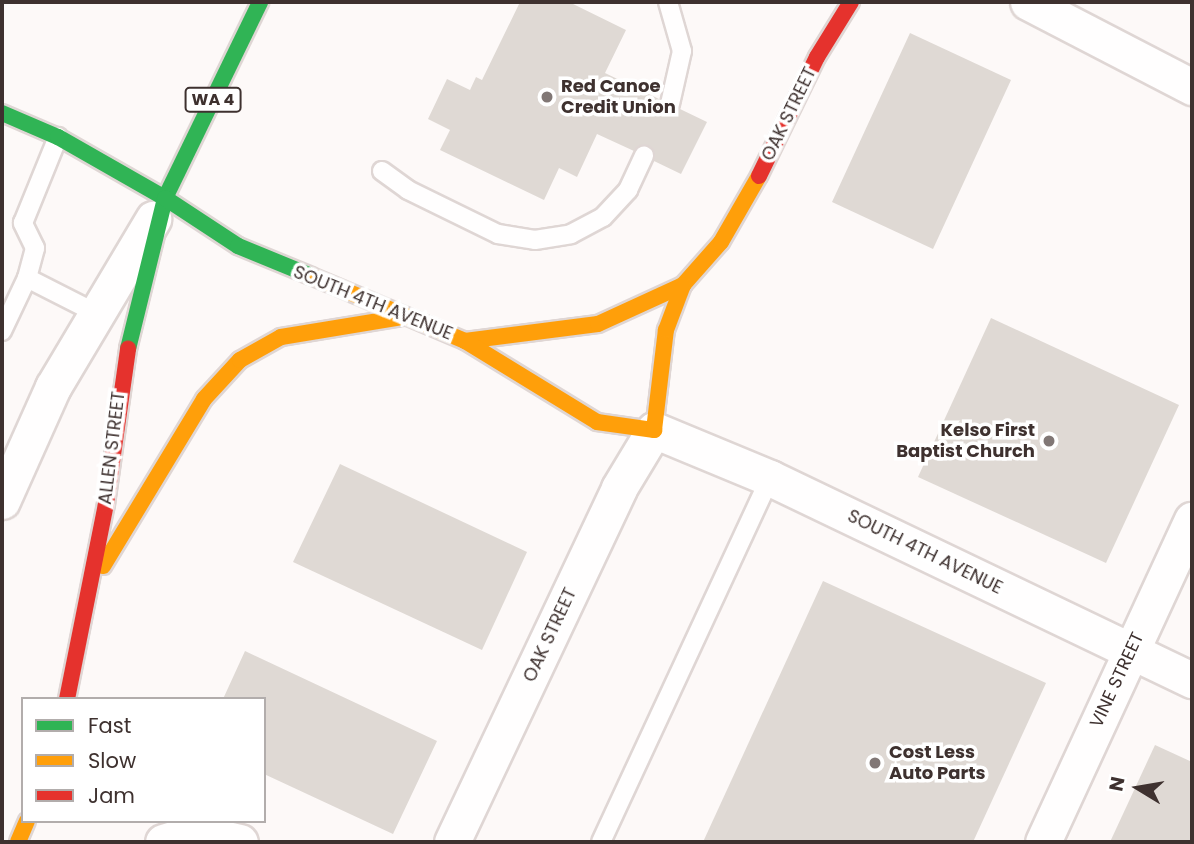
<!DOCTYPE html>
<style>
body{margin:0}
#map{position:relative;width:1194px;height:844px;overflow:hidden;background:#fdf9f8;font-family:Poppins,sans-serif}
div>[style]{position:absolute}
.building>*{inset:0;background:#dfd9d4}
.roads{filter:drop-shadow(2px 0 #dfd6d4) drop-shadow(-2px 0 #dfd6d4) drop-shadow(0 2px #dfd6d4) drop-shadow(0 -2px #dfd6d4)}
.lane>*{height:18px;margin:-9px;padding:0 9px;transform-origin:9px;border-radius:9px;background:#fffefe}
.street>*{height:35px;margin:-17.5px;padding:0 17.5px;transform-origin:17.5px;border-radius:17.5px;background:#fffefe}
.fast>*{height:16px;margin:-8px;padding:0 8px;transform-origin:8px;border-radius:8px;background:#30b455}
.slow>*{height:16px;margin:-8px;padding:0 8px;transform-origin:8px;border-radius:8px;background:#ff9f0a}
.jam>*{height:16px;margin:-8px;padding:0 8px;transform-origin:8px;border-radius:8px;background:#e5322d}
.dots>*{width:19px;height:19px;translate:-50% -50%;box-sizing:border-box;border:4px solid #fff;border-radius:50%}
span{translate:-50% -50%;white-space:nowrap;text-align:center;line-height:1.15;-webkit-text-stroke:7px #fff;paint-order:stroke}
.shield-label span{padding:2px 5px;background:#fff;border:2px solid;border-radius:5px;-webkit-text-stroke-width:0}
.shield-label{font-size:16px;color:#3e312f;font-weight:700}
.poi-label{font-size:18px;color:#3e312f;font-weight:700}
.left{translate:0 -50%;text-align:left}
.right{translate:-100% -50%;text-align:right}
.street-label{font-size:18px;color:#3e312f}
.frame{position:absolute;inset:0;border:4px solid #3e312f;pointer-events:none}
.legend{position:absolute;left:21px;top:697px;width:245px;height:126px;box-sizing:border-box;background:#fff;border:2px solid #b2adac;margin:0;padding:9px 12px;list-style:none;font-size:21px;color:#3e312f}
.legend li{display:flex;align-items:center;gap:14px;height:35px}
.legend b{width:35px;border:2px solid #b2adac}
.north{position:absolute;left:1103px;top:753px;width:70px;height:70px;-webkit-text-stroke:5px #fff;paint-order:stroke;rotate:281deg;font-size:19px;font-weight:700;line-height:28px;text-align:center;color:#3e312f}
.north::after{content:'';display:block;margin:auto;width:24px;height:32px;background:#3e312f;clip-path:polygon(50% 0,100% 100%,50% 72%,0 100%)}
</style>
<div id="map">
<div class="building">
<div style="clip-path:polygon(520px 2px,569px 2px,626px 30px,605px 73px,659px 99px,659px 108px,667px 115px,680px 109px,707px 122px,681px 174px,654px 161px,649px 146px,634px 151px,597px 134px,577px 177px,559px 168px,544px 200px,440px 150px,450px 130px,428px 119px,447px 79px,470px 90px,476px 77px,482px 80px)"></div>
<div style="clip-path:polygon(910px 33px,1011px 80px,933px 249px,832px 202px)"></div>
<div style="clip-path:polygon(991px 318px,1179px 405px,1106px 563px,918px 477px)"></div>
<div style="clip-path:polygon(340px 464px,527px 552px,482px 650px,293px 562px)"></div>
<div style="clip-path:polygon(823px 581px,1046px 683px,973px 842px,703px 842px)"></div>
<div style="clip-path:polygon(245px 651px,437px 741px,393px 834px,264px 774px,264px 699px,223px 699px)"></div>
<div style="clip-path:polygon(1155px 745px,1192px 762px,1192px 842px,1110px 842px)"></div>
</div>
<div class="roads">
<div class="lane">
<div style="left:668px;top:2px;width:51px;rotate:74.1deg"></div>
<div style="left:682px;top:51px;width:54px;rotate:102.8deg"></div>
<div style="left:382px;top:171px;width:32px;rotate:36deg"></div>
<div style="left:408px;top:190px;width:100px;rotate:26.1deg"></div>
<div style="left:498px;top:234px;width:37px;rotate:9deg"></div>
<div style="left:535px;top:240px;width:36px;rotate:-9deg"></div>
<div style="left:571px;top:234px;width:36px;rotate:-28deg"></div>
<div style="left:603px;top:217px;width:37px;rotate:-47deg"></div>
<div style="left:628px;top:190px;width:38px;rotate:-65deg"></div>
<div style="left:27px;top:278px;width:31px;rotate:-75deg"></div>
<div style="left:35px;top:248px;width:28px;rotate:-116deg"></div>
<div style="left:23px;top:223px;width:93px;rotate:-67.9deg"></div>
<div style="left:2px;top:331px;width:59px;rotate:-64.7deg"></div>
<div style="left:27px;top:278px;width:80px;rotate:26.9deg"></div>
<div style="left:601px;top:842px;width:401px;rotate:-65.1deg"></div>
</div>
<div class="street">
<div style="left:1028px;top:2px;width:185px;rotate:27.4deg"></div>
<div style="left:2px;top:501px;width:125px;rotate:-65.9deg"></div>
<div style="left:53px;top:387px;width:196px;rotate:-59.2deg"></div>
<div style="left:163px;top:842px;width:34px;rotate:-17deg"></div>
<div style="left:196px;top:832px;width:45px;rotate:12.8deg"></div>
<div style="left:452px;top:842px;width:391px;rotate:-64.7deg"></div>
<div style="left:619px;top:488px;width:68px;rotate:-58.9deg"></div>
<div style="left:654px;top:430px;width:126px;rotate:22.5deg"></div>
<div style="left:770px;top:478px;width:468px;rotate:25.6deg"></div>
<div style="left:1043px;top:842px;width:355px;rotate:-65.2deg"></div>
</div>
<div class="fast">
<div style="left:2px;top:113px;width:61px;rotate:23.2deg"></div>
<div style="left:58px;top:137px;width:123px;rotate:29.7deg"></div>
<div style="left:165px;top:198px;width:218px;rotate:-64.1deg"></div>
<div style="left:128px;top:349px;width:155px;rotate:-76.2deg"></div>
<div style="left:165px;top:198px;width:87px;rotate:33.3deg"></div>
<div style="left:238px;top:246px;width:79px;rotate:22.3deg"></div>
</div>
<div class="slow">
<div style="left:311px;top:276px;width:167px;rotate:22.9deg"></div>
<div style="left:465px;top:341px;width:134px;rotate:-7.3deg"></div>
<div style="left:598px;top:324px;width:94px;rotate:-24.6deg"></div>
<div style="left:683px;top:285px;width:57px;rotate:-48.5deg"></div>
<div style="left:721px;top:242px;width:76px;rotate:-60.1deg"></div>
<div style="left:465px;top:341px;width:155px;rotate:31.5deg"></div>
<div style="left:597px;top:422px;width:58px;rotate:8deg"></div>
<div style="left:654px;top:430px;width:101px;rotate:-83.2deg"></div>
<div style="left:666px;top:330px;width:48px;rotate:-69.3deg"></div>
<div style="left:103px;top:566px;width:195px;rotate:-58.8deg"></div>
<div style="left:204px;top:399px;width:53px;rotate:-47.3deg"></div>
<div style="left:240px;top:360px;width:47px;rotate:-29.3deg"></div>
<div style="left:281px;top:337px;width:124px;rotate:-9.3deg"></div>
<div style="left:18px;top:842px;width:23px;rotate:-67deg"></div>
</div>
<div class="jam">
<div style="left:759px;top:176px;width:132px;rotate:-64deg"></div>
<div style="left:817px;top:57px;width:65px;rotate:-58.3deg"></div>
<div style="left:67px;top:699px;width:199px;rotate:-78.7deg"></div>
<div style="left:106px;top:504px;width:157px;rotate:-81.9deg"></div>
</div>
</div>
<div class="dots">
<div style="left:547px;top:97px;background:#817775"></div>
<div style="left:1049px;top:441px;background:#817775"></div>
<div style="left:875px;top:763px;background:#817775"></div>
</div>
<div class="shield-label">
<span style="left:213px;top:100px">WA 4</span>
</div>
<div class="poi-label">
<span class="left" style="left:561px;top:97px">Red Canoe<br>Credit Union</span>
<span class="right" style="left:1035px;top:441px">Kelso First<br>Baptist Church</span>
<span class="left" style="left:889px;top:763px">Cost Less<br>Auto Parts</span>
</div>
<div class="street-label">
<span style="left:789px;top:114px;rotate:-64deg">OAK STREET</span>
<span style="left:373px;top:303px;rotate:22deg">SOUTH 4TH AVENUE</span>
<span style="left:112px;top:448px;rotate:-83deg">ALLEN STREET</span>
<span style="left:925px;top:552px;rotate:26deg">SOUTH 4TH AVENUE</span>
<span style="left:550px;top:635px;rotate:-65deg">OAK STREET</span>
<span style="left:1117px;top:680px;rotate:-65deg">VINE STREET</span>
</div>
<div class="frame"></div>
<ul class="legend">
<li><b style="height:9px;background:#30b455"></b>Fast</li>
<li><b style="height:9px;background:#ff9f0a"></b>Slow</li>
<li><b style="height:9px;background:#e5322d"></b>Jam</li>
</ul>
<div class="north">N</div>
</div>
